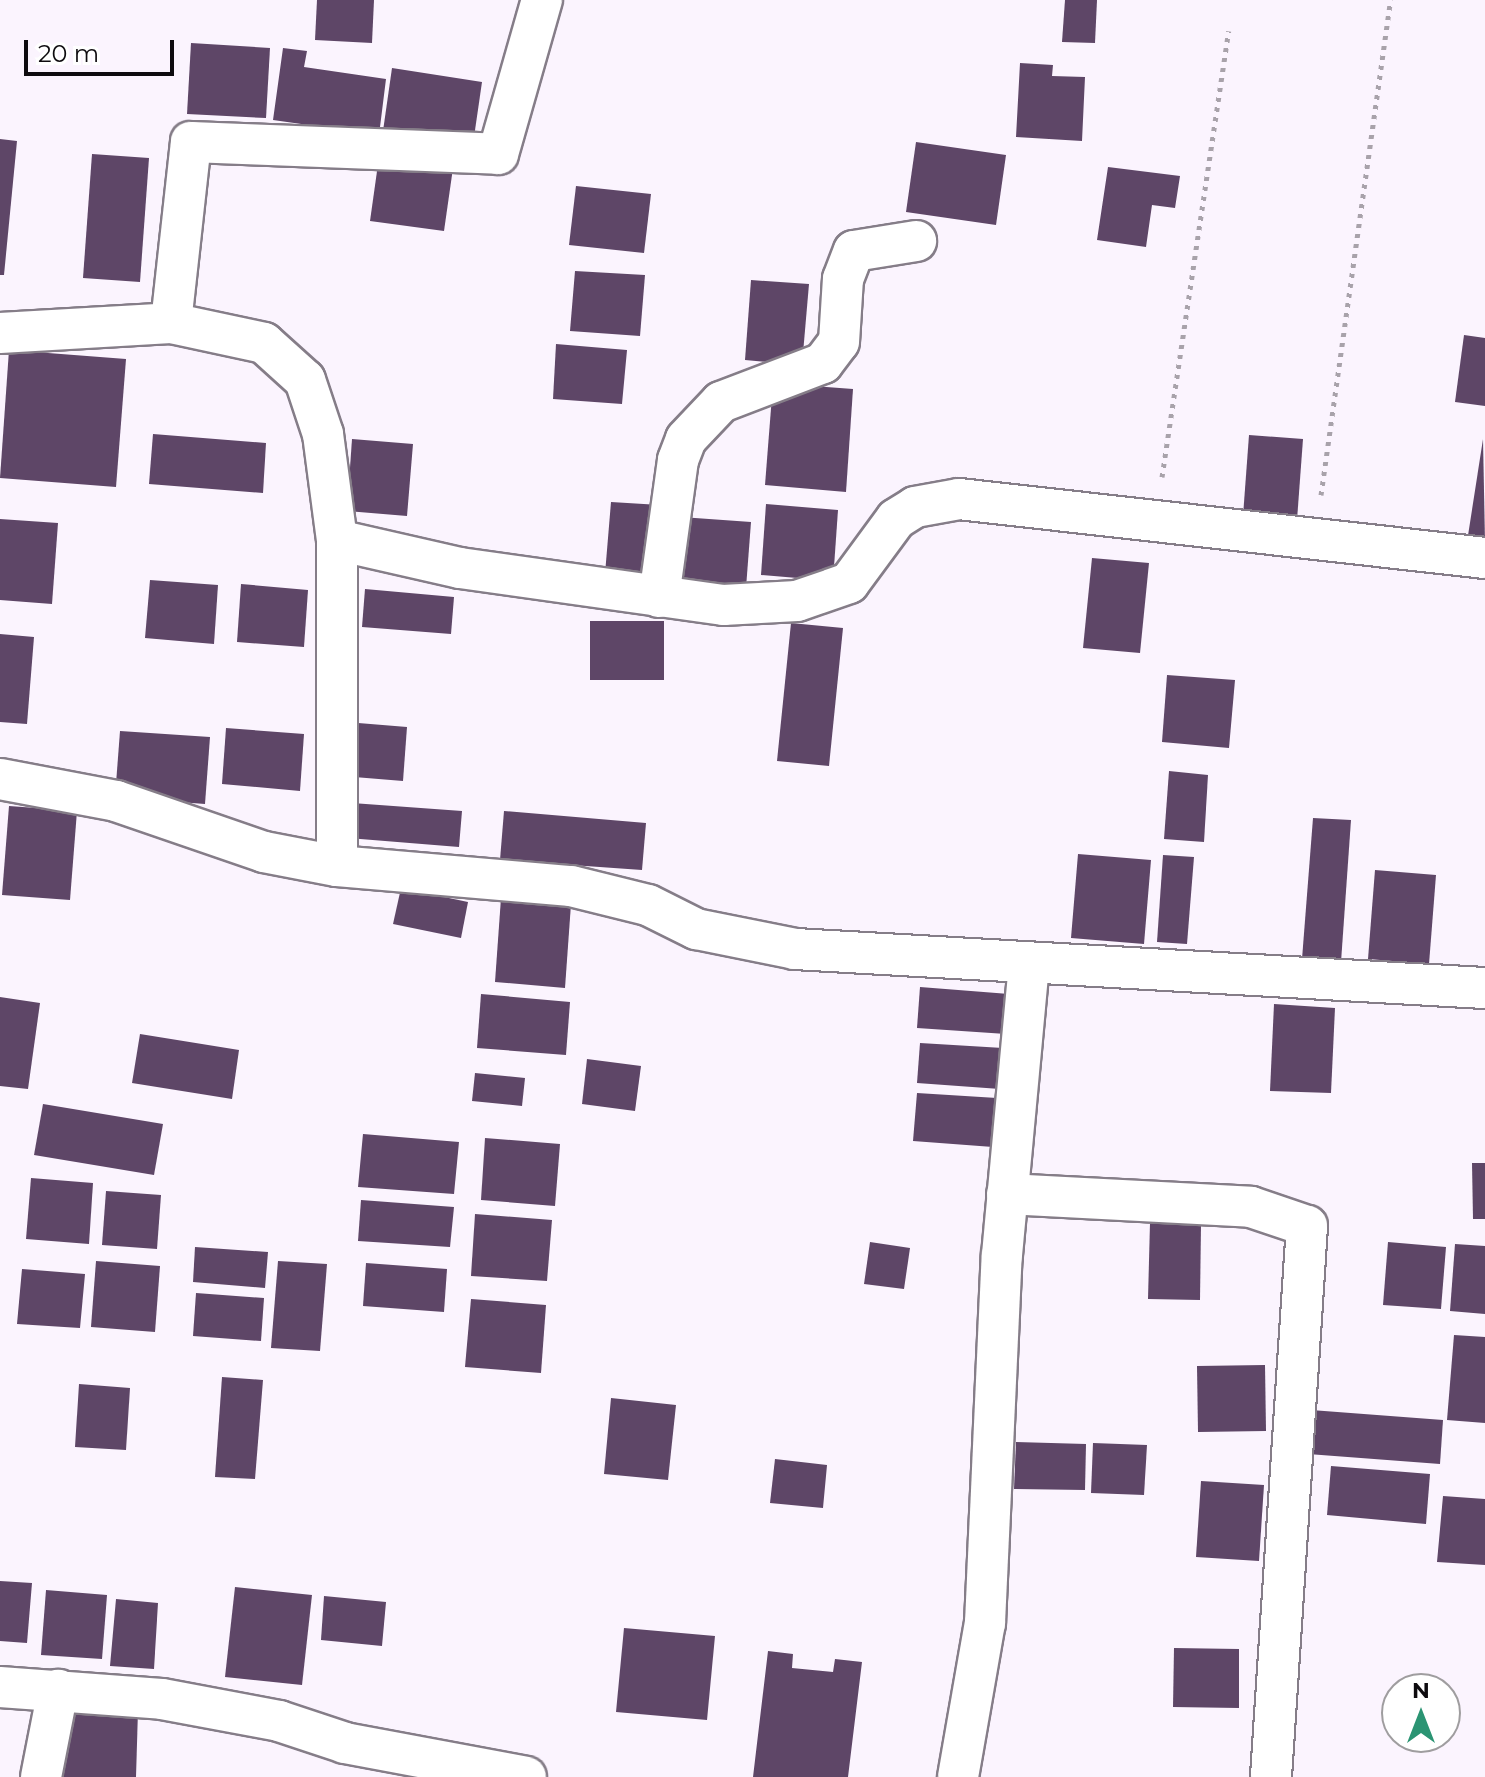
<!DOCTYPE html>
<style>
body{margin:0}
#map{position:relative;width:1485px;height:1777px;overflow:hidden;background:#fbf4fe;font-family:Montserrat,sans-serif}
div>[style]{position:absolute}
.building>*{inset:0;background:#5e4667}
.path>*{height:5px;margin-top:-2.5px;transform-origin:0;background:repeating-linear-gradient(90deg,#a8a2aa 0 4px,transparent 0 10px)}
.roads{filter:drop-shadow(2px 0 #857d88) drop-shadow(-2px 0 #857d88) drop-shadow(0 2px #857d88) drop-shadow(0 -2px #857d88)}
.street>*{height:40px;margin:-20px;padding:0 20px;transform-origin:20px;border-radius:20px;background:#fff}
span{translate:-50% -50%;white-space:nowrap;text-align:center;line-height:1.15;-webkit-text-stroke:8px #fff;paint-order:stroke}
.north{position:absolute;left:1381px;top:1673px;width:80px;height:80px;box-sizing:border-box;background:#fff;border:2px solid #9f9d9f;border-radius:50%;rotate:0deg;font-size:22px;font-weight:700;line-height:32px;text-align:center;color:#0e0b0f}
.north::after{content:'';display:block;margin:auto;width:28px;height:36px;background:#2b9473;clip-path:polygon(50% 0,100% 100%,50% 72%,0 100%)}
.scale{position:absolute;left:24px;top:40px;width:150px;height:36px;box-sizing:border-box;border:4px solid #0e0b0f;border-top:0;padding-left:10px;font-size:24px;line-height:28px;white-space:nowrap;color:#0e0b0f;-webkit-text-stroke:6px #fff;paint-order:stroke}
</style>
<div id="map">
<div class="building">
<div style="clip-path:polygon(317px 0,374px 0,372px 43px,315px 40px)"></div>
<div style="clip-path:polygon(1065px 0,1097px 0,1095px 43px,1062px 42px)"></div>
<div style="clip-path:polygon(191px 43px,270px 48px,266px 118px,187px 114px)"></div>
<div style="clip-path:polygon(283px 48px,307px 51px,304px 67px,386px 79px,379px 135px,273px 120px)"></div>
<div style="clip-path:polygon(1020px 63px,1053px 65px,1052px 76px,1085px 77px,1082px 141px,1016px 137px)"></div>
<div style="clip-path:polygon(392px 68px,482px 82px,473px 144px,383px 131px)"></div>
<div style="clip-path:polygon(0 139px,17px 141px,4px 275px,0 275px)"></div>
<div style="clip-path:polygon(916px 142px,1006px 155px,996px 225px,906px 212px)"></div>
<div style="clip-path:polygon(92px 154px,149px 158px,140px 282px,83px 278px)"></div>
<div style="clip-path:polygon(379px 157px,453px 168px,444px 231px,370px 221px)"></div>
<div style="clip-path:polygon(1108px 167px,1180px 176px,1175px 208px,1152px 205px,1146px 247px,1097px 240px)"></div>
<div style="clip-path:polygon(576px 186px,651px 194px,644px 253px,569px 245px)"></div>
<div style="clip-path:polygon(575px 271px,645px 275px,640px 336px,570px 331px)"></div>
<div style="clip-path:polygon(751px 280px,809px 284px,802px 365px,745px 360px)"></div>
<div style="clip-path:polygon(1464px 335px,1485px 338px,1485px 406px,1455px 402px)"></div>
<div style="clip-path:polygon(556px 344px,627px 350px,622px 404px,553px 399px)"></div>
<div style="clip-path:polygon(9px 350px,126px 359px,116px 487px,0 478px)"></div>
<div style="clip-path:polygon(773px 383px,853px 389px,846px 492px,765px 485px)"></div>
<div style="clip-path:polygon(153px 434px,266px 443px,263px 493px,149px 484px)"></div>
<div style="clip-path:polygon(1249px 435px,1303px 439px,1297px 520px,1243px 516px)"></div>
<div style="clip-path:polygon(352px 439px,413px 444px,407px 516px,347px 511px)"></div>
<div style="clip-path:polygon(1483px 439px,1485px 542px,1467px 542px)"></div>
<div style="clip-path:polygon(611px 502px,660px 505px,654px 578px,605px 574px)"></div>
<div style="clip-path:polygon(766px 504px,838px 510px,833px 581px,761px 575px)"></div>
<div style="clip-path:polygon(681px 517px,751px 522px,746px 588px,676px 583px)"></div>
<div style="clip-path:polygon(0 519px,58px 523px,52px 604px,0 600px)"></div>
<div style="clip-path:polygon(1092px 558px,1149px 563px,1140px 653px,1083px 648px)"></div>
<div style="clip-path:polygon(150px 580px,218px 585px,214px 644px,145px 638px)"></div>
<div style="clip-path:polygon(241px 584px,308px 590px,304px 647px,237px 642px)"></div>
<div style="clip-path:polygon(365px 589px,454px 597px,451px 634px,362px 627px)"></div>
<div style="clip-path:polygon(590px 621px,664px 621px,664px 680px,590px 680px)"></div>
<div style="clip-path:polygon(791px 623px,843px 628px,829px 766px,777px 761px)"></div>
<div style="clip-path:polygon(0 634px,34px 637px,27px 724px,0 722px)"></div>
<div style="clip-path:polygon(1167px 675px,1235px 680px,1229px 748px,1162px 742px)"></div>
<div style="clip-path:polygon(346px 722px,407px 727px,403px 781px,342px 776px)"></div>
<div style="clip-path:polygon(226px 728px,304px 734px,300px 791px,222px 784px)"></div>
<div style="clip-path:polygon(120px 731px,210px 737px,205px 804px,115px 797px)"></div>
<div style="clip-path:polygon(1169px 771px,1208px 775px,1204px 842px,1164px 839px)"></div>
<div style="clip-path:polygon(352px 803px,462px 811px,459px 847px,348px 838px)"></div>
<div style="clip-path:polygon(9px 806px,77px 811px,70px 900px,2px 895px)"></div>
<div style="clip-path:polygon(504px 811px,646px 823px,642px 870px,500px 860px)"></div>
<div style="clip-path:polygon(1313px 818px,1351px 820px,1341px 962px,1302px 959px)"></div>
<div style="clip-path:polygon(1078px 854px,1151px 860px,1144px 944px,1071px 938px)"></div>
<div style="clip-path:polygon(1163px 855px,1194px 857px,1187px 944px,1157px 942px)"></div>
<div style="clip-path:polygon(1375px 870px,1436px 875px,1429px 964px,1368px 959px)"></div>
<div style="clip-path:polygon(401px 888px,468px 902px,461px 938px,393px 924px)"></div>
<div style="clip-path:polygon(501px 898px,571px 904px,565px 988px,495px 982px)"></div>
<div style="clip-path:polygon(920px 987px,1009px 994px,1006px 1034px,917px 1028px)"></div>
<div style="clip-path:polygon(481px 994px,570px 1002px,566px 1055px,477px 1048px)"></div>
<div style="clip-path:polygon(0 997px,40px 1003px,28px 1089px,0 1086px)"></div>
<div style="clip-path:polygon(1274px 1004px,1335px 1008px,1331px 1093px,1270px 1091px)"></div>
<div style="clip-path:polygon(140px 1034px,239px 1050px,232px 1099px,132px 1083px)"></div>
<div style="clip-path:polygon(920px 1043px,1003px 1048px,1000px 1089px,917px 1083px)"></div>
<div style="clip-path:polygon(587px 1059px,641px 1066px,635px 1111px,582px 1104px)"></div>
<div style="clip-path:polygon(475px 1073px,525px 1078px,522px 1106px,472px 1101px)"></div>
<div style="clip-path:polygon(917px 1093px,997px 1098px,993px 1147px,913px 1141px)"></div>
<div style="clip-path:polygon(43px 1104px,163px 1124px,154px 1175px,34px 1155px)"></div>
<div style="clip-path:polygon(363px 1134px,459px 1142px,454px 1194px,358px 1187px)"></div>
<div style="clip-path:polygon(485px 1138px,560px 1144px,555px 1206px,481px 1200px)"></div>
<div style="clip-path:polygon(1472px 1163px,1485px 1163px,1485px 1219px,1473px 1219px)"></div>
<div style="clip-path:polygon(31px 1178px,93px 1183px,89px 1244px,26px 1239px)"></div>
<div style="clip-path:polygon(106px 1191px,161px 1195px,157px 1249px,102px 1245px)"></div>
<div style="clip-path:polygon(361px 1200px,454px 1207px,450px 1247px,358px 1241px)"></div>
<div style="clip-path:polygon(475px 1214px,552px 1220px,547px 1281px,471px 1276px)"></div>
<div style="clip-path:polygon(1150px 1223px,1201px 1225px,1200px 1300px,1148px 1299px)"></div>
<div style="clip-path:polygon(870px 1242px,910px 1248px,904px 1289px,864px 1284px)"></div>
<div style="clip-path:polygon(1388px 1242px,1446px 1247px,1441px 1309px,1383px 1305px)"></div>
<div style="clip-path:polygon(1455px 1244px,1485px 1246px,1485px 1314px,1450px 1311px)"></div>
<div style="clip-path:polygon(195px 1247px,268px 1252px,265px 1288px,193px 1282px)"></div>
<div style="clip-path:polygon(96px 1261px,160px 1266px,155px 1332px,91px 1327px)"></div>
<div style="clip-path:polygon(278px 1261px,327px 1264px,320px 1351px,271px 1348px)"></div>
<div style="clip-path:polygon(366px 1263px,447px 1269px,444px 1312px,363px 1306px)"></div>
<div style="clip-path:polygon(22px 1269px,85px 1274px,80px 1328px,17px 1324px)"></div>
<div style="clip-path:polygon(196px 1293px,264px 1298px,261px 1341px,193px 1336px)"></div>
<div style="clip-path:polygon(471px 1299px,546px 1305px,541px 1373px,465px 1367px)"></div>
<div style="clip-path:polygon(1454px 1335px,1485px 1337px,1485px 1423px,1447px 1420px)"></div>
<div style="clip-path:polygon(1265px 1365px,1266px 1431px,1198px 1432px,1197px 1366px)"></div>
<div style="clip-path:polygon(222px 1377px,263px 1380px,255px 1479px,215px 1477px)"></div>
<div style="clip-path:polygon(79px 1384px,130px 1388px,126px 1450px,75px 1447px)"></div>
<div style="clip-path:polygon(611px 1398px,676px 1405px,668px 1480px,604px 1474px)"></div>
<div style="clip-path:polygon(1311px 1410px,1443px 1420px,1440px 1464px,1308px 1454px)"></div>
<div style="clip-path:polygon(1016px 1442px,1086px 1444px,1085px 1490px,1014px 1489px)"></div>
<div style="clip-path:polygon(1093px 1443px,1147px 1445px,1144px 1495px,1091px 1493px)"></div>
<div style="clip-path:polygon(775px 1459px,827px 1465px,823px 1508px,770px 1503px)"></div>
<div style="clip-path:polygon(1331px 1466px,1430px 1474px,1426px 1524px,1327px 1515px)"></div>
<div style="clip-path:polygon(1201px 1481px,1264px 1485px,1259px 1561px,1196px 1557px)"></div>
<div style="clip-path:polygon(1443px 1496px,1485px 1499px,1485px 1565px,1437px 1562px)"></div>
<div style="clip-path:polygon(0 1581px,32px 1583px,27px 1643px,0 1641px)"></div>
<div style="clip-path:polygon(235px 1587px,312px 1595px,302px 1685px,225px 1677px)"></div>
<div style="clip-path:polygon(46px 1590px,107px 1595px,102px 1659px,41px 1655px)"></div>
<div style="clip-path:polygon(324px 1596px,386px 1602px,382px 1646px,321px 1640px)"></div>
<div style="clip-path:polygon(116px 1599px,158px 1603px,154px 1669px,110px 1666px)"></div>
<div style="clip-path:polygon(624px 1628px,715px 1636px,707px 1720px,616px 1712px)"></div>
<div style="clip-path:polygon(1174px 1648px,1239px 1649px,1239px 1708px,1173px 1707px)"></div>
<div style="clip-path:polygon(768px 1651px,793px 1654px,792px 1668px,833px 1672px,835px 1659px,862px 1662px,848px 1777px,753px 1777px)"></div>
<div style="clip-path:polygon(58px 1707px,138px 1710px,136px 1777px,55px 1777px)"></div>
</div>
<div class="path">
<div style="left:1162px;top:477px;width:451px;rotate:-81.5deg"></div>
<div style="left:1321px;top:495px;width:500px;rotate:-82deg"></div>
</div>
<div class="roads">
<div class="street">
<div style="left:171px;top:323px;width:182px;rotate:-83.7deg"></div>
<div style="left:191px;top:142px;width:307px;rotate:2.2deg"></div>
<div style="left:498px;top:154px;width:160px;rotate:-74.1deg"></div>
<div style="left:0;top:333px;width:171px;rotate:-3.3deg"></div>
<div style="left:171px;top:323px;width:95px;rotate:12.1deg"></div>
<div style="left:264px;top:343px;width:55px;rotate:42.1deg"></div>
<div style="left:305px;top:380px;width:57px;rotate:71.6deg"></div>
<div style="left:323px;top:434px;width:107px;rotate:82.5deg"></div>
<div style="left:337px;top:540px;width:326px;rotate:90deg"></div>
<div style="left:337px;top:540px;width:126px;rotate:12.8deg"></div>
<div style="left:460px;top:568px;width:266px;rotate:8deg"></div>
<div style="left:723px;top:605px;width:74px;rotate:-3.1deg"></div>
<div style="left:797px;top:601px;width:55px;rotate:-19.1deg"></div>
<div style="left:849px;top:583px;width:79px;rotate:-53.7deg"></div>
<div style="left:896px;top:519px;width:22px;rotate:-32deg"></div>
<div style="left:915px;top:507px;width:45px;rotate:-10.3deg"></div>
<div style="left:959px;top:499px;width:529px;rotate:6.4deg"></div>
<div style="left:659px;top:597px;width:138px;rotate:-82.1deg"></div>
<div style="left:678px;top:460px;width:22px;rotate:-69deg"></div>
<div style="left:686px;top:439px;width:51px;rotate:-46.6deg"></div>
<div style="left:721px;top:402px;width:109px;rotate:-20.9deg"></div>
<div style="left:823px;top:363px;width:26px;rotate:-53deg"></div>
<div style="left:839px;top:342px;width:63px;rotate:-86.4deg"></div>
<div style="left:843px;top:279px;width:30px;rotate:-69deg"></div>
<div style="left:854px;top:251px;width:63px;rotate:-9.2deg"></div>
<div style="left:0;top:779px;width:118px;rotate:10.7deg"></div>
<div style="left:116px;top:801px;width:157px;rotate:19deg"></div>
<div style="left:264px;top:852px;width:74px;rotate:10.9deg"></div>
<div style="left:337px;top:866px;width:235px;rotate:4.9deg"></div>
<div style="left:571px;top:886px;width:79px;rotate:13.9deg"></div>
<div style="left:648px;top:905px;width:54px;rotate:26.6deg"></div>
<div style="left:696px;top:929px;width:101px;rotate:11.4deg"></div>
<div style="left:795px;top:949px;width:691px;rotate:3.24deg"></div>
<div style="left:1007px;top:1194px;width:244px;rotate:3deg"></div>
<div style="left:1251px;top:1207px;width:59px;rotate:18.7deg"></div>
<div style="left:1307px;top:1226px;width:552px;rotate:93.74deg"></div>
<div style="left:0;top:1687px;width:162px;rotate:4.2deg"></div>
<div style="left:162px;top:1699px;width:119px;rotate:10.6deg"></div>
<div style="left:279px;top:1721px;width:70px;rotate:18.4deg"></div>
<div style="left:345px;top:1743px;width:184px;rotate:10.6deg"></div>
<div style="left:41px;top:1777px;width:89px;rotate:-78.9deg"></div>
<div style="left:958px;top:1777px;width:156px;rotate:-80.1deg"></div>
<div style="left:985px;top:1623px;width:368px;rotate:-87.4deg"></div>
<div style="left:1002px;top:1255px;width:292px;rotate:-84.7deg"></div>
</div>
</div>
<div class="north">N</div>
<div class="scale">20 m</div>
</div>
